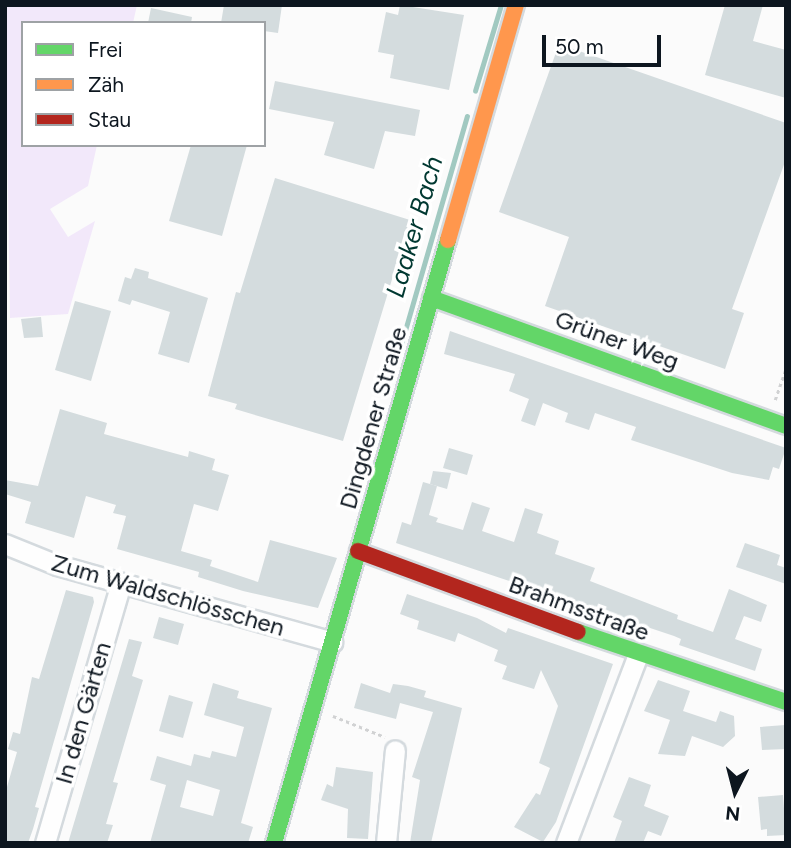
<!DOCTYPE html>
<meta charset="utf-8">
<style>
body{margin:0}
#map{position:relative;width:791px;height:848px;overflow:hidden;background:#fbfbfb;font-family:Figtree,sans-serif}
div>[style]{position:absolute}
.green>*{inset:0;background:#f2e8fa}
.stream>*{height:4.5px;margin:-2.25px;padding:0 2.25px;transform-origin:2.25px;border-radius:2.25px;background:#a1c9c1}
.building>*{inset:0;background:#d4dcde}
.path>*{height:2.5px;margin-top:-1.25px;transform-origin:0;background:repeating-linear-gradient(90deg,#d1d2d3 0 3.5px,transparent 0 7px)}
.roads{filter:drop-shadow(2px 0 #d4dade) drop-shadow(-2px 0 #d4dade) drop-shadow(0 2px #d4dade) drop-shadow(0 -2px #d4dade)}
.street>*{height:19px;margin:-9.5px;padding:0 9.5px;transform-origin:9.5px;border-radius:9.5px;background:#fefefe}
.fast>*{height:16px;margin:-8px;padding:0 8px;transform-origin:8px;border-radius:8px;background:#63d668}
.slow>*{height:16px;margin:-8px;padding:0 8px;transform-origin:8px;border-radius:8px;background:#ff974d}
.jam>*{height:16px;margin:-8px;padding:0 8px;transform-origin:8px;border-radius:8px;background:#b3261e}
span{translate:-50% -50%;white-space:nowrap;text-align:center;line-height:1.15;-webkit-text-stroke:7px #fff;paint-order:stroke}
.street-label{font-size:24px;color:#0d161f}
.water-label{font-size:26px;color:#003831;font-style:italic}
.frame{position:absolute;inset:0;border:7px solid #0d161f;pointer-events:none}
.legend{position:absolute;left:21px;top:21px;width:245px;height:126px;box-sizing:border-box;background:#fff;border:2px solid #9ea2a5;margin:0;padding:9px 12px;list-style:none;font-size:21px;color:#0d161f}
.legend li{display:flex;align-items:center;gap:14px;height:35px}
.legend b{width:35px;border:2px solid #9ea2a5}
.north{position:absolute;left:700px;top:757px;width:70px;height:70px;-webkit-text-stroke:5px #fff;paint-order:stroke;rotate:186deg;font-size:19px;font-weight:700;line-height:28px;text-align:center;color:#0d161f}
.north::after{content:'';display:block;margin:auto;width:24px;height:32px;background:#0d161f;clip-path:polygon(50% 0,100% 100%,50% 72%,0 100%)}
.scale{position:absolute;left:542px;top:35px;width:119px;height:32px;box-sizing:border-box;border:4px solid #0d161f;border-top:0;padding-left:9px;font-size:21px;line-height:24px;white-space:nowrap;color:#0d161f;-webkit-text-stroke:5px #fff;paint-order:stroke}
</style>
<div id="map">
<div class="green">
<div style="clip-path:polygon(5px 5px,137px 5px,133px 23px,23px 23px,23px 145px,97px 145px,88px 186px,50px 209px,68px 237px,95px 221px,68px 314px,10px 318px)"></div>
</div>
<div class="stream">
<div style="left:475px;top:91px;width:90px;rotate:-73.2deg"></div>
<div style="left:400px;top:348px;width:241px;rotate:-73.9deg"></div>
</div>
<div class="building">
<div style="clip-path:polygon(224px 5px,282px 5px,278px 33px,264px 31px,264px 23px,221px 23px)"></div>
<div style="clip-path:polygon(400px 5px,464px 15px,449px 90px,390px 78px,394px 55px,378px 52px,386px 12px,398px 15px)"></div>
<div style="clip-path:polygon(725px 5px,763px 5px,753px 41px,786px 50px,786px 98px,705px 75px)"></div>
<div style="clip-path:polygon(151px 8px,192px 17px,191px 23px,148px 23px)"></div>
<div style="clip-path:polygon(559px 44px,786px 123px,786px 159px,732px 309px,744px 313px,725px 369px,545px 306px,569px 237px,499px 212px)"></div>
<div style="clip-path:polygon(275px 81px,420px 110px,415px 136px,385px 131px,374px 169px,324px 155px,334px 122px,269px 109px)"></div>
<div style="clip-path:polygon(191px 145px,247px 145px,222px 236px,169px 221px)"></div>
<div style="clip-path:polygon(275px 178px,410px 220px,343px 441px,235px 409px,237px 404px,208px 396px,236px 292px,240px 293px)"></div>
<div style="clip-path:polygon(135px 268px,149px 272px,148px 278px,208px 298px,189px 363px,158px 354px,170px 312px,132px 300px,130px 305px,118px 301px,125px 277px,131px 279px)"></div>
<div style="clip-path:polygon(75px 301px,111px 311px,91px 381px,55px 370px)"></div>
<div style="clip-path:polygon(41px 317px,43px 337px,24px 338px,21px 319px)"></div>
<div style="clip-path:polygon(450px 331px,786px 448px,779px 469px,773px 467px,769px 480px,732px 473px,631px 440px,636px 427px,595px 413px,589px 430px,565px 422px,568px 413px,543px 403px,535px 426px,521px 421px,529px 399px,509px 391px,515px 374px,444px 354px)"></div>
<div style="clip-path:polygon(60px 409px,107px 423px,104px 434px,188px 457px,189px 451px,215px 459px,212px 470px,229px 475px,218px 511px,194px 504px,181px 551px,212px 560px,210px 566px,258px 582px,270px 540px,337px 558px,318px 608px,243px 591px,198px 577px,199px 572px,117px 549px,126px 516px,113px 513px,116px 505px,86px 496px,74px 538px,25px 523px,31px 502px,5px 494px,5px 480px,38px 486px)"></div>
<div style="clip-path:polygon(449px 448px,473px 455px,467px 475px,443px 468px)"></div>
<div style="clip-path:polygon(433px 471px,451px 473px,447px 489px,430px 484px)"></div>
<div style="clip-path:polygon(423px 482px,437px 486px,429px 515px,438px 518px,436px 522px,463px 530px,472px 502px,490px 508px,482px 531px,514px 542px,525px 508px,543px 514px,537px 533px,559px 541px,555px 554px,595px 568px,590px 581px,678px 615px,677px 619px,713px 632px,729px 589px,767px 605px,761px 622px,744px 616px,735px 639px,762px 649px,755px 671px,679px 645px,681px 639px,674px 636px,396px 543px,402px 522px,411px 525px)"></div>
<div style="clip-path:polygon(745px 543px,780px 555px,777px 565px,786px 568px,786px 584px,736px 567px)"></div>
<div style="clip-path:polygon(66px 590px,93px 597px,94px 602px,35px 807px,39px 808px,33px 829px,28px 843px,5px 843px,5px 794px,17px 752px,8px 749px,13px 732px,20px 734px,32px 677px,39px 679px)"></div>
<div style="clip-path:polygon(407px 594px,477px 618px,506px 633px,508px 628px,613px 664px,556px 822px,543px 842px,514px 827px,536px 793px,540px 795px,550px 768px,539px 763px,558px 706px,541px 670px,534px 689px,502px 679px,507px 666px,494px 661px,498px 650px,458px 633px,455px 642px,417px 629px,419px 621px,400px 614px)"></div>
<div style="clip-path:polygon(159px 617px,184px 624px,178px 645px,153px 638px)"></div>
<div style="clip-path:polygon(129px 639px,142px 642px,132px 676px,143px 680px,113px 782px,118px 783px,106px 824px,113px 825px,107px 843px,68px 843px)"></div>
<div style="clip-path:polygon(658px 680px,690px 691px,683px 711px,716px 722px,720px 711px,734px 716px,735px 736px,723px 747px,692px 736px,685px 756px,658px 754px,670px 720px,644px 711px)"></div>
<div style="clip-path:polygon(evenodd,213px 683px,239px 691px,237px 698px,272px 708px,241px 823px,253px 827px,248px 843px,150px 843px,166px 785px,150px 780px,157px 756px,191px 766px,194px 754px,210px 758px,212px 751px,236px 757px,244px 727px,204px 715px,213px 683px,187px 780px,220px 790px,213px 816px,180px 807px,187px 780px)"></div>
<div style="clip-path:polygon(361px 683px,390px 693px,393px 684px,408px 686px,426px 691px,424px 697px,462px 708px,431px 843px,410px 843px,420px 780px,412px 777px,433px 712px,400px 703px,396px 719px,354px 708px)"></div>
<div style="clip-path:polygon(169px 695px,193px 702px,183px 738px,159px 731px)"></div>
<div style="clip-path:polygon(785px 725px,786px 749px,762px 750px,760px 727px)"></div>
<div style="clip-path:polygon(336px 767px,373px 772px,368px 839px,347px 838px,348px 809px,321px 800px,327px 784px,333px 787px)"></div>
<div style="clip-path:polygon(629px 777px,651px 785px,644px 806px,669px 816px,661px 836px,648px 831px,643px 843px,614px 843px,622px 821px,613px 817px)"></div>
<div style="clip-path:polygon(783px 795px,786px 835px,767px 836px,767px 829px,761px 830px,758px 797px)"></div>
</div>
<div class="path">
<div style="left:775px;top:400px;width:34px;rotate:-71deg"></div>
<div style="left:333px;top:716px;width:56px;rotate:22deg"></div>
</div>
<div class="roads">
<div class="street">
<div style="left:5px;top:544px;width:56px;rotate:22deg"></div>
<div style="left:57px;top:565px;width:286px;rotate:15.6deg"></div>
<div style="left:45px;top:843px;width:271px;rotate:-73.7deg"></div>
<div style="left:386px;top:843px;width:93px;rotate:-84.5deg"></div>
<div style="left:566px;top:843px;width:202px;rotate:-69.1deg"></div>
</div>
<div class="fast">
<div style="left:431px;top:298px;width:377px;rotate:19.8deg"></div>
<div style="left:578px;top:632px;width:219px;rotate:18.6deg"></div>
<div style="left:274px;top:843px;width:628px;rotate:-73.9deg"></div>
</div>
<div class="slow">
<div style="left:448px;top:240px;width:245px;rotate:-73.9deg"></div>
</div>
<div class="jam">
<div style="left:358px;top:551px;width:234px;rotate:20.2deg"></div>
</div>
</div>
<div class="street-label">
<span style="left:617px;top:340px;rotate:20deg">Grüner Weg</span>
<span style="left:373px;top:418px;rotate:-74deg">Dingdener Straße</span>
<span style="left:168px;top:595px;rotate:16deg">Zum Waldschlösschen</span>
<span style="left:579px;top:608px;rotate:20deg">Brahmsstraße</span>
<span style="left:83px;top:713px;rotate:-74deg">In den Gärten</span>
</div>
<div class="water-label">
<span style="left:415px;top:227px;rotate:-74deg">Laaker Bach</span>
</div>
<div class="frame"></div>
<ul class="legend">
<li><b style="height:9px;background:#63d668"></b>Frei</li>
<li><b style="height:9px;background:#ff974d"></b>Zäh</li>
<li><b style="height:9px;background:#b3261e"></b>Stau</li>
</ul>
<div class="north">N</div>
<div class="scale">50 m</div>
</div>
